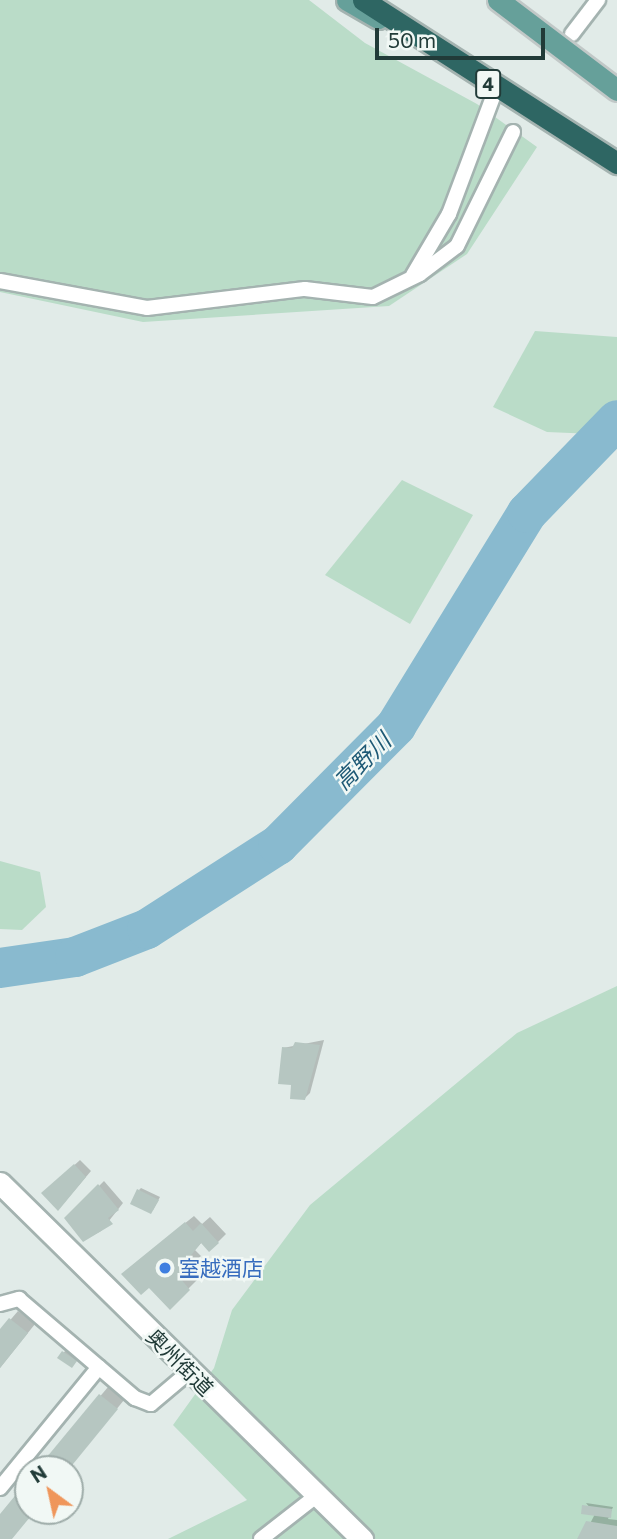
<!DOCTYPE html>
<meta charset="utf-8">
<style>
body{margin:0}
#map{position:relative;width:617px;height:1539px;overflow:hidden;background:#e1ebe8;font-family:Commissioner,"Noto Sans JP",sans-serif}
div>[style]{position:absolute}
.green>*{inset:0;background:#badcc8}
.shadow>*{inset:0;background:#0003}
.river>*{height:40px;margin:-20px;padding:0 20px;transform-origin:20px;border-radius:20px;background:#89bacf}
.building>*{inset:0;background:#b6c6c1}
.roads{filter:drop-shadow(2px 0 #a4b3b0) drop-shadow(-2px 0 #a4b3b0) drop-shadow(0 2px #a4b3b0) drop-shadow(0 -2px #a4b3b0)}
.lane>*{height:14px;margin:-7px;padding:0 7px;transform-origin:7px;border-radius:7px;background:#fff}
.secondary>*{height:21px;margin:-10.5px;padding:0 10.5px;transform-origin:10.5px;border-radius:10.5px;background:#fff}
.primary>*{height:21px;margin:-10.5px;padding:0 10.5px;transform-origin:10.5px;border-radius:10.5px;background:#66a09a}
.highway>*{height:21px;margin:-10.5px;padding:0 10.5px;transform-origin:10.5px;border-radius:10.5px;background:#2e6663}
.bridges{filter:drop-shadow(2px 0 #c1c8c7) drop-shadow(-2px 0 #c1c8c7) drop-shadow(0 2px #c1c8c7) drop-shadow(0 -2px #c1c8c7)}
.primary-bridge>*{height:21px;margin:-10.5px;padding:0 10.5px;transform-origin:10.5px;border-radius:10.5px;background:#66a09a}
.dots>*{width:19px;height:19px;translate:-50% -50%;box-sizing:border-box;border:4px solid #f1f8f5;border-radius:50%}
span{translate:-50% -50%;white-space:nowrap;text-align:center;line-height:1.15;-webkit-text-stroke:5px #f1f8f5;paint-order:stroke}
.shield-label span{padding:2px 5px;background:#f1f8f5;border:2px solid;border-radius:5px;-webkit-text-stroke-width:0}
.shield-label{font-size:19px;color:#213b38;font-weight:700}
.shop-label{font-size:21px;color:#366cbe}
.left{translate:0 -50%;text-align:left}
.street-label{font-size:21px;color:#213b38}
.water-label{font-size:23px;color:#1d5975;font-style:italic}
.north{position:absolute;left:14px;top:1455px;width:70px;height:70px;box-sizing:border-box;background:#f1f8f5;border:2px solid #9eaca9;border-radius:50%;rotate:327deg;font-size:19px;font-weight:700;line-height:28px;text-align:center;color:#213b38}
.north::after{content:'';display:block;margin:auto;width:24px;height:32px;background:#ef965b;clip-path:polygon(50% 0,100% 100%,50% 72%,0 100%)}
.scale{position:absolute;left:375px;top:28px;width:170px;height:32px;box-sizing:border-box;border:4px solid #213b38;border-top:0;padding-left:9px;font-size:21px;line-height:24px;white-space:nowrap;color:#213b38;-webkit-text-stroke:5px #f1f8f5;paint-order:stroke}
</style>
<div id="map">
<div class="green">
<div style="clip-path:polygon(0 0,309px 0,365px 43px,477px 104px,537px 147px,467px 254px,389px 306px,143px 322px,0 292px)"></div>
<div style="clip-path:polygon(535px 331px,617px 337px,617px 435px,547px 432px,493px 407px)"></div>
<div style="clip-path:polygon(402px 480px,473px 515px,410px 624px,325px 575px)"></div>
<div style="clip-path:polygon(0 861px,40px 872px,46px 907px,22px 930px,0 929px)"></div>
<div style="clip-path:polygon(617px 986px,617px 1539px,168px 1539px,247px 1500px,173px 1425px,214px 1368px,232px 1310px,310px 1205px,517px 1033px)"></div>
</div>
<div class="shadow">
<div style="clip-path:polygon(324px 1040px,310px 1093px,305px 1098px,283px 1048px)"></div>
<div style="clip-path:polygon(80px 1160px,91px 1171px,63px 1204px,44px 1193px)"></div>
<div style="clip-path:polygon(104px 1181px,123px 1203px,101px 1231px,84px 1240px,66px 1219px)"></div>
<div style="clip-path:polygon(141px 1188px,160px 1197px,153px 1210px,139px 1190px)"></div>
<div style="clip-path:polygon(194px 1216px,202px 1224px,210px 1217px,226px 1234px,210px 1250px,202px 1242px,195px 1250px,201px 1256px,187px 1269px,197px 1280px,170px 1307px,132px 1266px)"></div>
<div style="clip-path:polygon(18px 1311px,35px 1324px,0 1368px,0 1332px)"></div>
<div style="clip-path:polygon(66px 1350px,78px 1358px,74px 1364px,59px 1358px)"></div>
<div style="clip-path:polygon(108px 1387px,124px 1400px,68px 1469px,39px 1469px)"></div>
<div style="clip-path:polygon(586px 1503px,613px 1507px,608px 1519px,617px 1520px,617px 1539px,582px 1539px,595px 1514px)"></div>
</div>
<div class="river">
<div style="left:0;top:968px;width:76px;rotate:-8.3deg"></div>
<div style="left:75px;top:957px;width:77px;rotate:-21.3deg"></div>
<div style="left:147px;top:929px;width:156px;rotate:-32.7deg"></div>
<div style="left:278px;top:845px;width:168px;rotate:-45.2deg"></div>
<div style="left:396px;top:726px;width:250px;rotate:-58.4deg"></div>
<div style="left:527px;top:513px;width:129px;rotate:-45.9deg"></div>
</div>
<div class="building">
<div style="clip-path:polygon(295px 1042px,320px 1045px,305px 1100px,290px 1099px,291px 1085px,278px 1084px,282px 1047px,292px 1048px)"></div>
<div style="clip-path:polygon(74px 1164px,86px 1177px,58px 1211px,41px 1193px)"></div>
<div style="clip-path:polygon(98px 1184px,119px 1210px,108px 1218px,113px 1224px,83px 1242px,64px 1218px)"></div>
<div style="clip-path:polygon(137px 1189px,159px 1200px,151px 1214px,130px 1204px)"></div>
<div style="clip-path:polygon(185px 1222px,193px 1231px,201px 1223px,219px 1243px,209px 1252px,201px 1243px,188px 1259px,195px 1265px,180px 1278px,190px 1290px,170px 1310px,149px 1288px,141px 1295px,121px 1274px)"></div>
<div style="clip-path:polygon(9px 1318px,28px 1333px,0 1368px,0 1329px)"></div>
<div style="clip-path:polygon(62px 1351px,77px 1361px,72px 1368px,57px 1358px)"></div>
<div style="clip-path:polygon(99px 1394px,118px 1409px,69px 1469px,37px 1469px)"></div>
<div style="clip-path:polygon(28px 1480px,28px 1511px,35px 1511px,12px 1539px,0 1539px,0 1514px)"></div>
<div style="clip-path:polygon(582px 1505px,612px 1509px,611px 1518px,581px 1514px)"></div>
<div style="clip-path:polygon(586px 1521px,617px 1526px,617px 1539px,577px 1539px)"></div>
</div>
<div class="roads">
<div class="lane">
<div style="left:572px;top:34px;width:43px;rotate:-52.6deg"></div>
<div style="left:413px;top:275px;width:71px;rotate:-59.5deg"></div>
<div style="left:449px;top:214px;width:134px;rotate:-69.4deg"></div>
<div style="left:0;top:281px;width:149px;rotate:10.4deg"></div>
<div style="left:147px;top:308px;width:159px;rotate:-6.9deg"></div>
<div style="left:305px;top:289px;width:68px;rotate:6.7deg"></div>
<div style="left:373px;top:297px;width:52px;rotate:-26.1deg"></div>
<div style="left:420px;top:274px;width:46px;rotate:-37.1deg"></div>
<div style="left:457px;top:246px;width:127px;rotate:-63.8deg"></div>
<div style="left:0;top:1304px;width:20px;rotate:-15deg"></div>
<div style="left:19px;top:1299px;width:153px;rotate:40.5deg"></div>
<div style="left:135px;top:1398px;width:17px;rotate:21deg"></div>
<div style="left:151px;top:1404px;width:51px;rotate:-40.2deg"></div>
<div style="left:0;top:1488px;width:156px;rotate:-50.7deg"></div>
<div style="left:261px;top:1539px;width:70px;rotate:-38deg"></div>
</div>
<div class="secondary">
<div style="left:0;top:1183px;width:508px;rotate:44.52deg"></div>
</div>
<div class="primary">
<div style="left:347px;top:0;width:36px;rotate:30deg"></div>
</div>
<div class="highway">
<div style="left:363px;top:0;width:302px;rotate:32.7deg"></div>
</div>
</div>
<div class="bridges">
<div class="primary-bridge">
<div style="left:498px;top:0;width:149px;rotate:37.1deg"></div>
</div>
</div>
<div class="dots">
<div style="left:165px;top:1268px;background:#3f7fe0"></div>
</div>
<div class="shield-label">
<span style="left:488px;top:84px">4</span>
</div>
<div class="shop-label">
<span class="left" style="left:179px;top:1268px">室越酒店</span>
</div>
<div class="street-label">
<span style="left:180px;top:1362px;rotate:45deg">奥州街道</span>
</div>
<div class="water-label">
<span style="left:362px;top:761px;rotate:-45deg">高野川</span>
</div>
<div class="north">N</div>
<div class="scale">50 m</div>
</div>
